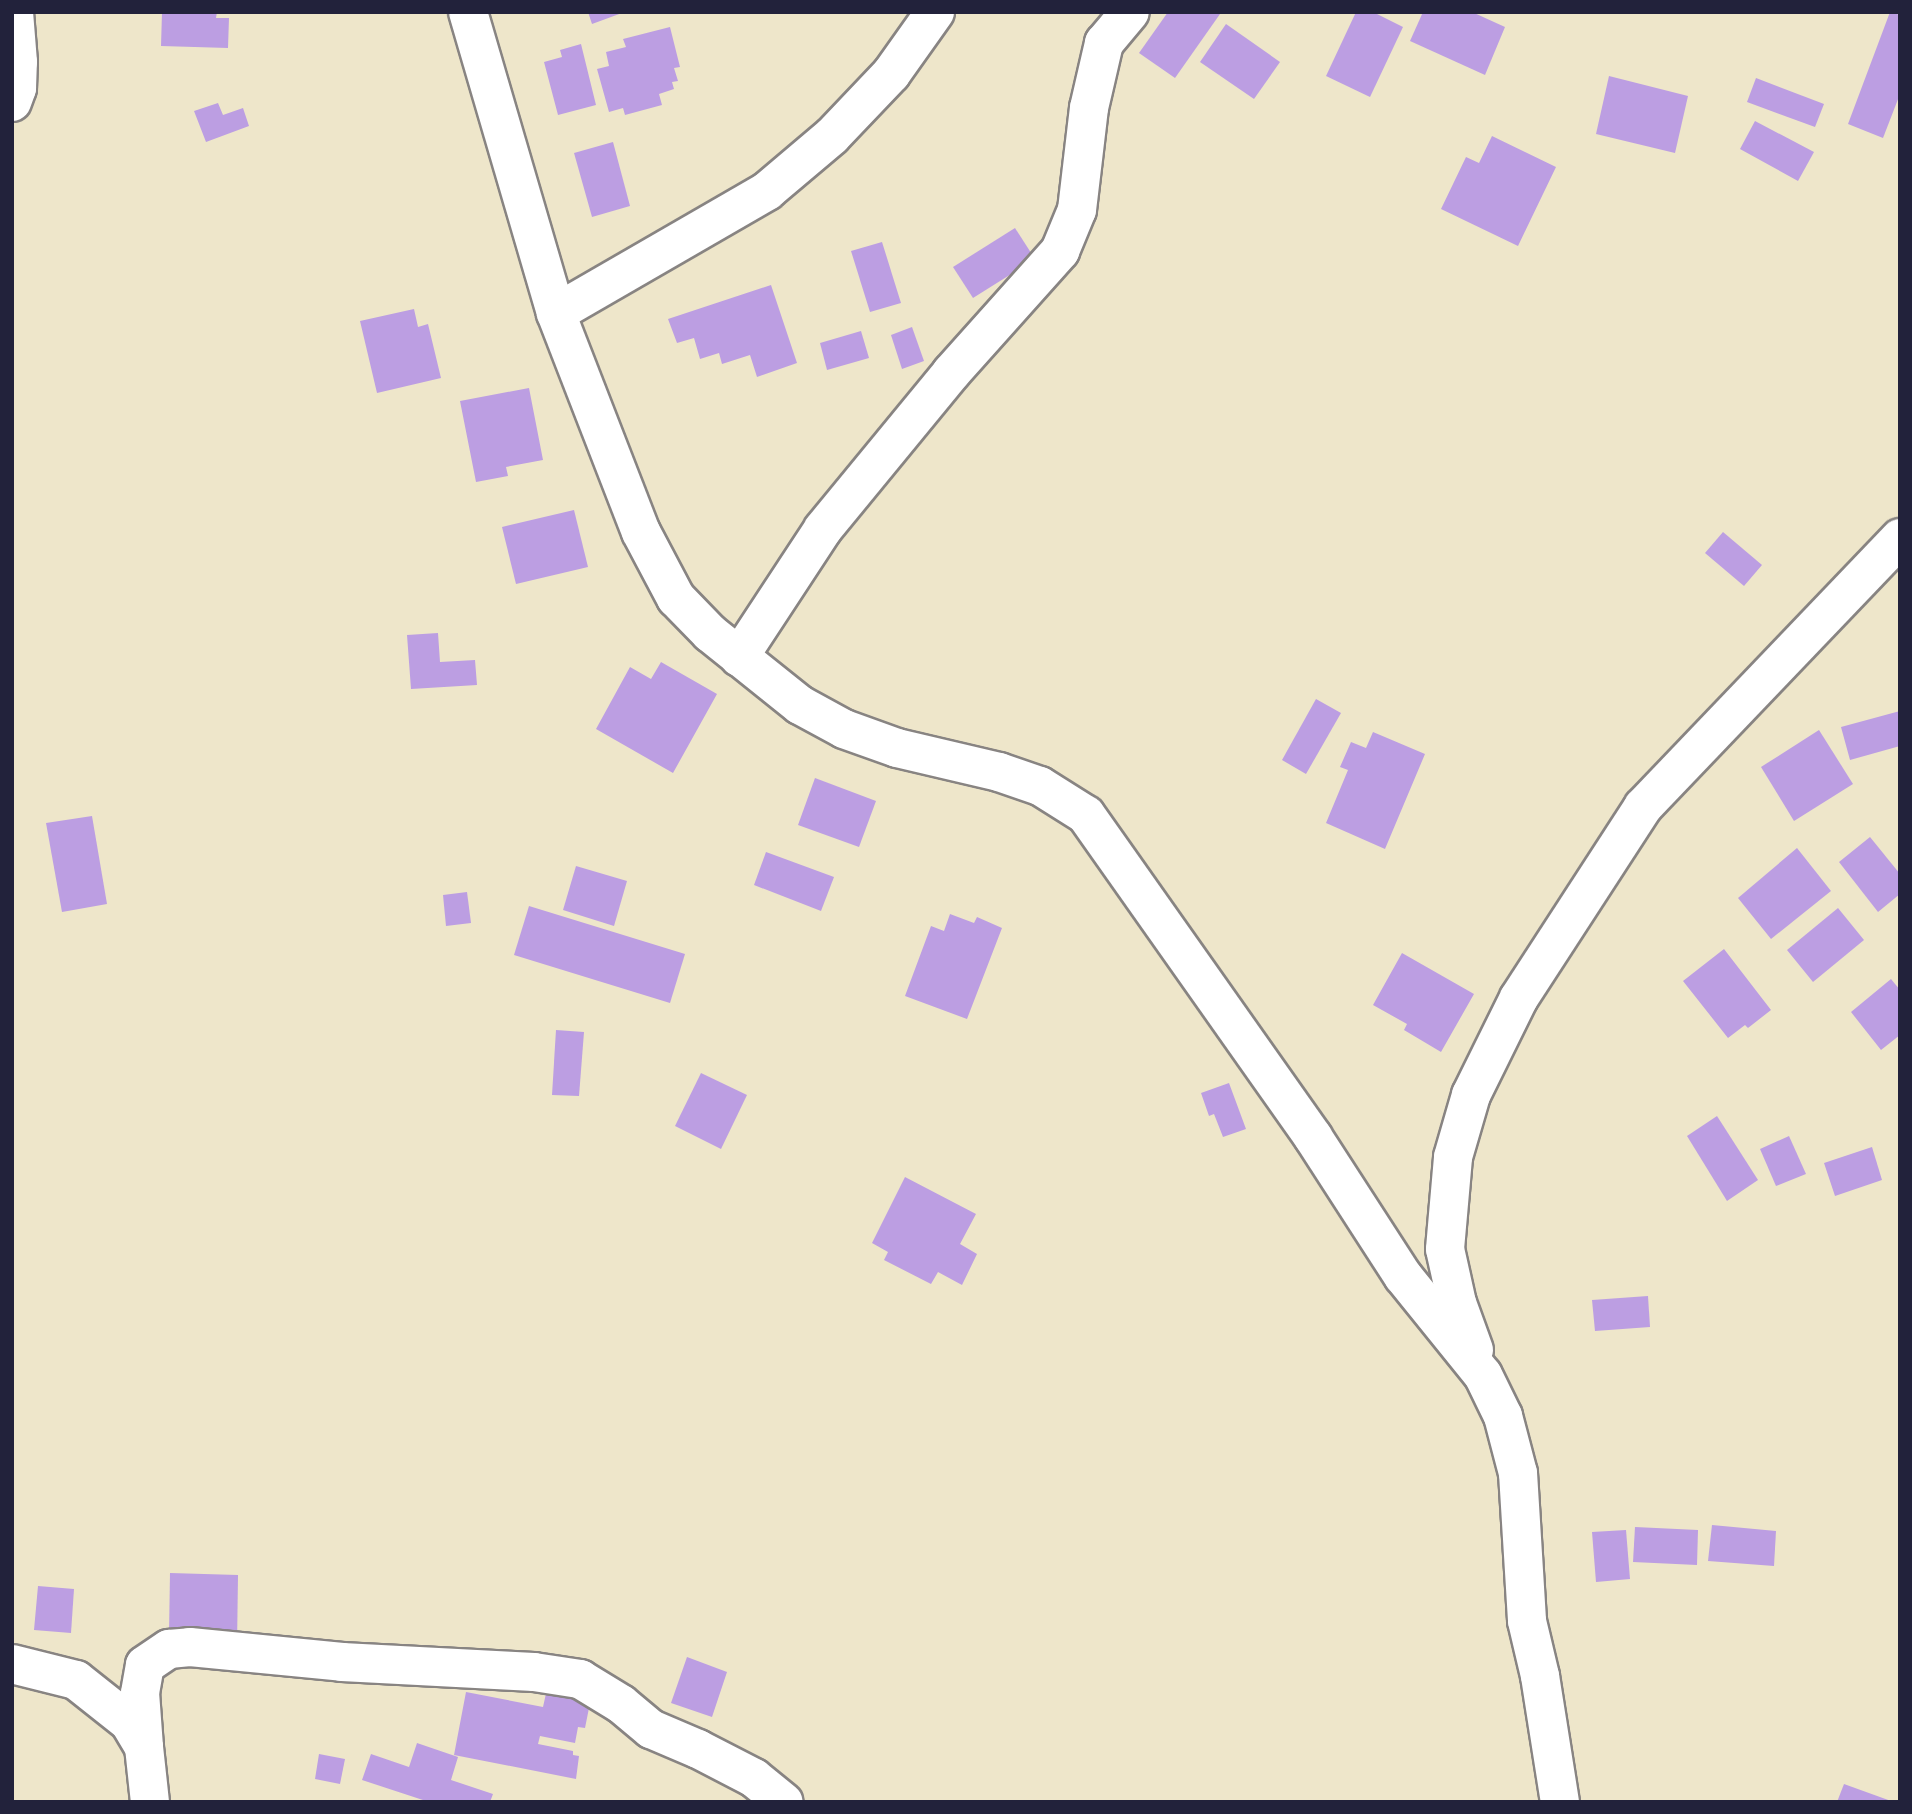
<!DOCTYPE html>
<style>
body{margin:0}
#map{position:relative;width:1912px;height:1814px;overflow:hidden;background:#eee6ca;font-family:Kalam,sans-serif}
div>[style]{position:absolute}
.building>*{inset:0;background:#bc9ee2}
.roads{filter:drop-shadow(2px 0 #888482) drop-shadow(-2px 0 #888482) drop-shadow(0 2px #888482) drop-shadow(0 -2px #888482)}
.minor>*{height:38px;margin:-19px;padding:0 19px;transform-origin:19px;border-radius:19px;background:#fff}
span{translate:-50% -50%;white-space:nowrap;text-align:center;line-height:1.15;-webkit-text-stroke:5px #f7f3e8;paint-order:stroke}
.frame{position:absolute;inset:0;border:14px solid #22223b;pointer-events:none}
</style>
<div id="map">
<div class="building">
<div style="clip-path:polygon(162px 12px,217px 12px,216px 18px,229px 18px,228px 48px,161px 46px)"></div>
<div style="clip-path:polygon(588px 12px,622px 12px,622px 13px,592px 24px)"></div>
<div style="clip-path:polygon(1168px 12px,1220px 14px,1175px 78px,1139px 53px)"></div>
<div style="clip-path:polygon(1356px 12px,1373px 12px,1403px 27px,1370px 97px,1326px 76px)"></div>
<div style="clip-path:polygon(1423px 12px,1472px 12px,1505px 27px,1485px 75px,1410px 41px)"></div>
<div style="clip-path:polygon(1890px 12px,1900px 15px,1900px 94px,1883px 138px,1848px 124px)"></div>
<div style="clip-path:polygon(1226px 24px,1280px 62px,1254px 99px,1200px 62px)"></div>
<div style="clip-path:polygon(670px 27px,680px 67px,674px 68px,678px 81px,672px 82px,674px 89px,659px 94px,662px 105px,625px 115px,623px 108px,609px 112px,597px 69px,609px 66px,606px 52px,626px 47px,623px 39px)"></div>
<div style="clip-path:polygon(581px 44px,596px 105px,558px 115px,544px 62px,562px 57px,560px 50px)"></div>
<div style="clip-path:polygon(1609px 76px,1688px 96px,1675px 153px,1596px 134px)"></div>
<div style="clip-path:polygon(1756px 78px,1824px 104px,1815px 127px,1747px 102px)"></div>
<div style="clip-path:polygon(218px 103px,223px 115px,243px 108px,249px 126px,206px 142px,194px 111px)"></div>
<div style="clip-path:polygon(1755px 121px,1814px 152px,1798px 181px,1740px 149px)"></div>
<div style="clip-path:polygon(1492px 136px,1556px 167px,1518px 246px,1441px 209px,1466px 157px,1479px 163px)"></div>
<div style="clip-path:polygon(613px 142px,630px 206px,592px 217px,574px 153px)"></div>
<div style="clip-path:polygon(1015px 228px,1035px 259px,973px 298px,953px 267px)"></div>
<div style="clip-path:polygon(882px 242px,901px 303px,870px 312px,851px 251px)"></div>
<div style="clip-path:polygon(771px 285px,797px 363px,757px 377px,750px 355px,722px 364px,719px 353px,700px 359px,694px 338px,677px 343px,668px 319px)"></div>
<div style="clip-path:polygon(414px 309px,418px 327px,428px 324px,441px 378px,377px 393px,360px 321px)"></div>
<div style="clip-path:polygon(912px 327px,924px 361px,902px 369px,891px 335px)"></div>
<div style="clip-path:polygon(861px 331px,869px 358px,827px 370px,820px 343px)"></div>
<div style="clip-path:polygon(529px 388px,543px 460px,506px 467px,508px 476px,476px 482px,460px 401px)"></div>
<div style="clip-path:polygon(574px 510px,588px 567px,516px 584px,502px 527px)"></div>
<div style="clip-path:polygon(1723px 532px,1762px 565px,1744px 586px,1705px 553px)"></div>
<div style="clip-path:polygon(438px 633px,440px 662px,475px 660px,477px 685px,411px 689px,407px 635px)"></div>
<div style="clip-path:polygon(661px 662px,717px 694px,673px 773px,596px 729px,630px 667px,651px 679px)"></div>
<div style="clip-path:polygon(1316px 699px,1341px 713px,1306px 774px,1282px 760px)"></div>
<div style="clip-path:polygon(1900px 711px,1900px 746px,1850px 760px,1841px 727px)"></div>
<div style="clip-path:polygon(1819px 730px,1853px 784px,1794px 821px,1761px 767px)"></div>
<div style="clip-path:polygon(1373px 732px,1425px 754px,1385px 849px,1326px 823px,1348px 770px,1340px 767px,1351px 742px,1366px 748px)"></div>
<div style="clip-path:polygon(815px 778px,876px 801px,859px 847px,798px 825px)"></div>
<div style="clip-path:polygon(92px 816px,107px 904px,62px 912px,46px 823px)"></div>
<div style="clip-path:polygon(1870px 837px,1900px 874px,1900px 894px,1878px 912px,1839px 862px)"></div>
<div style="clip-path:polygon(1797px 848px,1831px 891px,1771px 939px,1738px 898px)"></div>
<div style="clip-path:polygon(766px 852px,834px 877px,821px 911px,754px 885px)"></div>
<div style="clip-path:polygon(576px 866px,627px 881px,614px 926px,563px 910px)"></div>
<div style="clip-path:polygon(467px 892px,471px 923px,446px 926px,443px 895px)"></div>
<div style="clip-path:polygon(529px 906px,685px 954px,670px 1003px,514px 955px)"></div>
<div style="clip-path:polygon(1838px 908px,1864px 940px,1813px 982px,1787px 950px)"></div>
<div style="clip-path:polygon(950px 914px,974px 923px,977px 917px,1002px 928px,967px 1019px,905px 996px,931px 926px,944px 931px)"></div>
<div style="clip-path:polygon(1724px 949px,1771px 1010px,1748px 1028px,1745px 1025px,1728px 1038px,1683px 981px)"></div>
<div style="clip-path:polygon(1402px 953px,1474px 994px,1441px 1052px,1404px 1030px,1407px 1024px,1373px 1005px)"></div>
<div style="clip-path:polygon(1891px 979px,1900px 990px,1900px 1035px,1881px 1050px,1851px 1012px)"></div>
<div style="clip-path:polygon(556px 1030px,584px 1032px,579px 1096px,552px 1095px)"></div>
<div style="clip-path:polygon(701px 1073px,747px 1095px,721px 1149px,675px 1126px)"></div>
<div style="clip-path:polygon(1229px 1083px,1246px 1129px,1223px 1137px,1214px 1114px,1209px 1116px,1201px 1093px)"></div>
<div style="clip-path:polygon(1717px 1116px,1758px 1180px,1727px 1201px,1687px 1136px)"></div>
<div style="clip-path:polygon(1789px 1136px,1806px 1174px,1776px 1186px,1760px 1149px)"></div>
<div style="clip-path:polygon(1872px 1147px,1882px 1180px,1835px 1196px,1824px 1163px)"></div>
<div style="clip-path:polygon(905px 1177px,976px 1214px,960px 1244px,977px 1254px,962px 1285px,938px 1272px,931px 1284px,884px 1260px,888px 1252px,872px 1243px)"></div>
<div style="clip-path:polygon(1648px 1296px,1650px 1327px,1595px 1331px,1592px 1300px)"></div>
<div style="clip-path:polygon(1712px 1525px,1776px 1531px,1774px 1566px,1708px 1561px)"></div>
<div style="clip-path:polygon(1635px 1527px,1698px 1530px,1697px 1565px,1633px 1562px)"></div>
<div style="clip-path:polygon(1626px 1530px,1630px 1579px,1596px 1582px,1592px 1532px)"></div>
<div style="clip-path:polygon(170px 1573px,238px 1575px,237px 1646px,169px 1635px)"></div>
<div style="clip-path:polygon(38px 1586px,74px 1589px,71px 1633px,34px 1630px)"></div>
<div style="clip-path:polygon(687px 1657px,727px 1672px,712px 1717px,671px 1703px)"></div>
<div style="clip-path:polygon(547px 1689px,591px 1698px,585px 1728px,578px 1727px,575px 1743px,540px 1736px,538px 1744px,573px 1751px,573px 1755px,579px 1756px,576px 1779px,454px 1755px,466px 1692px,543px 1707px)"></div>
<div style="clip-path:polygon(417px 1743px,458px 1757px,451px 1780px,493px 1794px,490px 1802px,429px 1802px,362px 1780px,371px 1754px,409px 1767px)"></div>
<div style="clip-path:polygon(319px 1754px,345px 1759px,340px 1784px,315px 1779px)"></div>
<div style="clip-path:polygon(1844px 1784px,1891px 1801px,1891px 1802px,1837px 1802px)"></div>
</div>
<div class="roads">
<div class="minor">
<div style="left:468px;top:12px;width:314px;rotate:73.7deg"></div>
<div style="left:556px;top:313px;width:235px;rotate:68.8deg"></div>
<div style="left:641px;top:532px;width:75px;rotate:62.1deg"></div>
<div style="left:676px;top:598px;width:49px;rotate:45.8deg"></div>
<div style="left:710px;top:633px;width:115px;rotate:38.7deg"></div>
<div style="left:800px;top:705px;width:50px;rotate:28.6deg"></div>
<div style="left:844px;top:729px;width:56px;rotate:19.7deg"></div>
<div style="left:897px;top:748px;width:105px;rotate:13.2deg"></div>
<div style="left:999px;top:772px;width:43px;rotate:18.9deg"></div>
<div style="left:1040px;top:786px;width:54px;rotate:32.2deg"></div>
<div style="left:1086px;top:815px;width:394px;rotate:54.8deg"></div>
<div style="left:1313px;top:1137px;width:166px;rotate:57.1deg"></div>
<div style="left:1403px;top:1276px;width:127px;rotate:51.1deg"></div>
<div style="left:1483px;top:1375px;width:46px;rotate:64deg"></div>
<div style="left:1503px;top:1416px;width:59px;rotate:75.3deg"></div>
<div style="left:1518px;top:1473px;width:148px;rotate:86.5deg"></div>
<div style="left:1527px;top:1621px;width:57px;rotate:76.7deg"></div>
<div style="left:1540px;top:1676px;width:128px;rotate:81deg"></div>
<div style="left:12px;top:102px;width:15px;rotate:-70deg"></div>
<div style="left:17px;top:88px;width:26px;rotate:-88deg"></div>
<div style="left:18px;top:62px;width:50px;rotate:-94.6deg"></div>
<div style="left:556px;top:313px;width:244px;rotate:-30deg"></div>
<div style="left:767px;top:191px;width:85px;rotate:-40.2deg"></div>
<div style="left:832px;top:136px;width:86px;rotate:-46.4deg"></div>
<div style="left:891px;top:74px;width:76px;rotate:-54.6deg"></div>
<div style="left:739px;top:657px;width:153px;rotate:-56.7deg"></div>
<div style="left:823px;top:529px;width:202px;rotate:-50.6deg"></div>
<div style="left:951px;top:373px;width:164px;rotate:-48.2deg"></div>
<div style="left:1060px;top:251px;width:44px;rotate:-67.5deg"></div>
<div style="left:1077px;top:210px;width:103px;rotate:-83.3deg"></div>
<div style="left:1089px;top:108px;width:67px;rotate:-77deg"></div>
<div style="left:1104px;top:43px;width:40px;rotate:-50deg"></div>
<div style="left:1474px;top:1350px;width:50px;rotate:-109.9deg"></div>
<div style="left:1457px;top:1303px;width:55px;rotate:-102.5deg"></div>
<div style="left:1445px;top:1249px;width:92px;rotate:-85deg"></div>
<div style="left:1453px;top:1157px;width:65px;rotate:-73.8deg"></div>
<div style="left:1471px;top:1095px;width:108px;rotate:-63.7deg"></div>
<div style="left:1519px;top:998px;width:228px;rotate:-57deg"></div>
<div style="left:1643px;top:807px;width:372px;rotate:-46.3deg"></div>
<div style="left:12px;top:1664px;width:66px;rotate:14deg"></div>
<div style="left:76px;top:1680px;width:68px;rotate:38.4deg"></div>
<div style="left:129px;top:1722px;width:29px;rotate:59deg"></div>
<div style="left:144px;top:1747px;width:55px;rotate:83.8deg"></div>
<div style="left:144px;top:1747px;width:54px;rotate:-94.2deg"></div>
<div style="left:140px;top:1693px;width:28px;rotate:-80deg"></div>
<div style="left:145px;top:1665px;width:29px;rotate:-34deg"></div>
<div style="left:169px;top:1649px;width:21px;rotate:-5deg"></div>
<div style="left:190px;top:1647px;width:153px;rotate:5.6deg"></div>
<div style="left:342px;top:1662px;width:192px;rotate:3deg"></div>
<div style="left:534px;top:1672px;width:47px;rotate:8.7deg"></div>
<div style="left:580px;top:1679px;width:48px;rotate:31.4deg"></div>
<div style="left:621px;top:1704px;width:39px;rotate:40deg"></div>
<div style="left:651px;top:1729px;width:51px;rotate:23.1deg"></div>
<div style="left:698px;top:1749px;width:63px;rotate:27.4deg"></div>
<div style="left:754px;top:1778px;width:38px;rotate:39deg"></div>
</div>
</div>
<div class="frame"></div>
</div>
